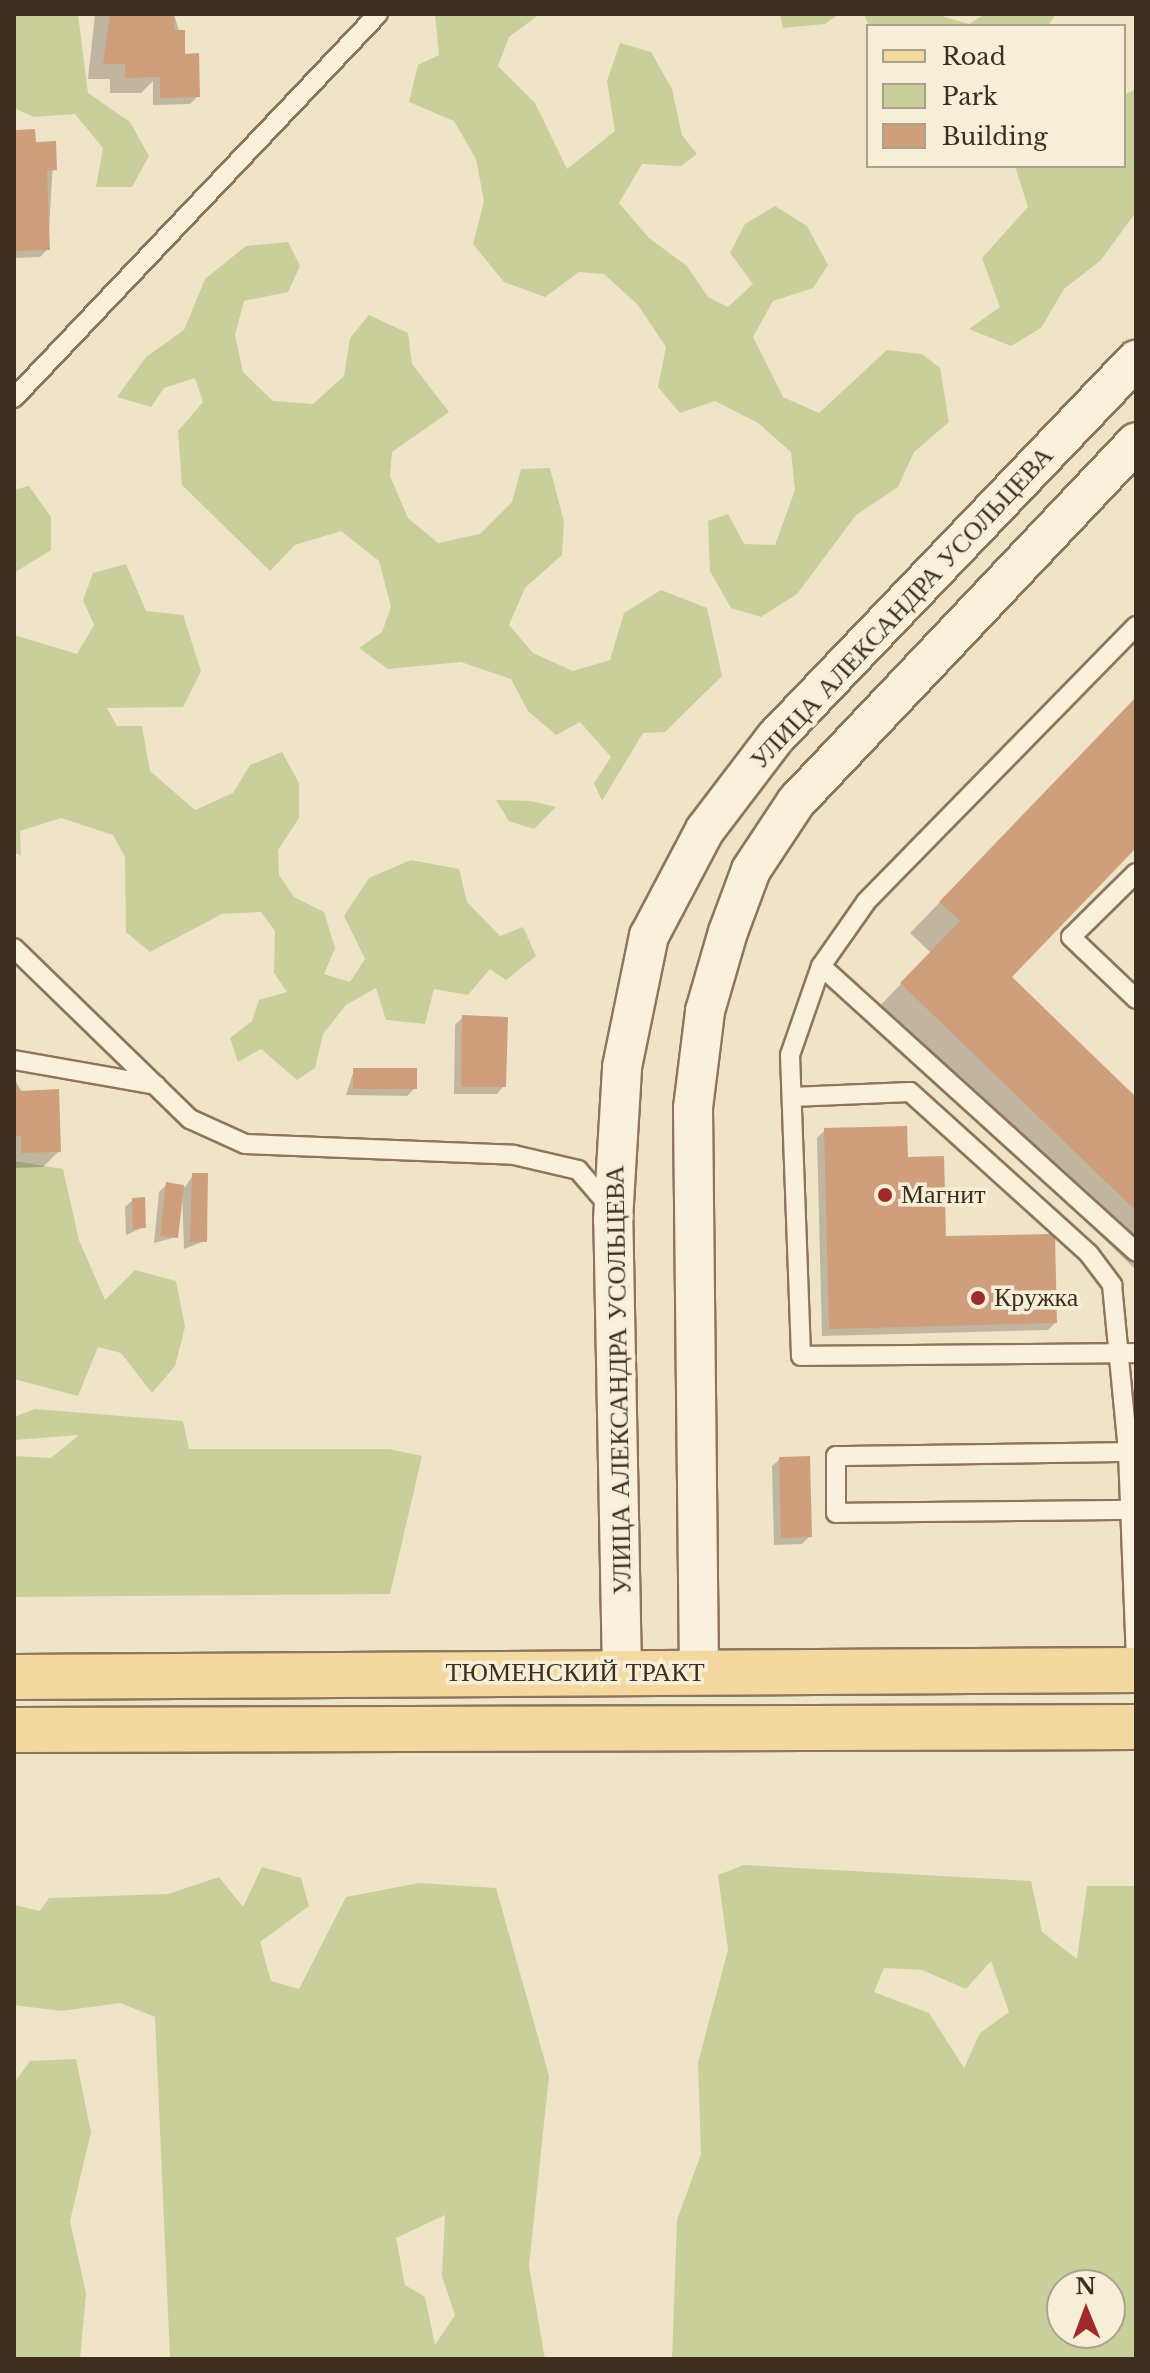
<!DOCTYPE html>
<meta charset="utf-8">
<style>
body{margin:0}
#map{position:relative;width:1150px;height:2373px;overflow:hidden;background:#f0e4c8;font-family:"Libre Baskerville",serif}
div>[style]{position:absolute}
.green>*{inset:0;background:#c9cf9b}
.shadow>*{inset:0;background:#0003}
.building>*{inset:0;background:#cf9f7d}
.roads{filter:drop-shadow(2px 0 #8d765c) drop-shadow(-2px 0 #8d765c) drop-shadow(0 2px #8d765c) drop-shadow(0 -2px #8d765c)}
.lane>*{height:18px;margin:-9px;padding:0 9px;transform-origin:9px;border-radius:9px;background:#faf1dc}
.street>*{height:38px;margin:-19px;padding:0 19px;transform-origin:19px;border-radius:19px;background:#faf1dc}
.primary>*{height:44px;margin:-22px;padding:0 22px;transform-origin:22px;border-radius:22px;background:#f3d9a0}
.dots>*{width:22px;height:22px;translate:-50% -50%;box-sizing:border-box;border:4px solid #f7eed8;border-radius:50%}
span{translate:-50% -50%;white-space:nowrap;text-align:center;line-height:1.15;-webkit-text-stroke:7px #f7eed8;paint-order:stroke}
.street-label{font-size:26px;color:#3d2e20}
.poi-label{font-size:26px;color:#3d2e20}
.left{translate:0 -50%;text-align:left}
.frame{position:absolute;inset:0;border:16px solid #3d2e20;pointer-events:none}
.legend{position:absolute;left:866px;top:24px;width:260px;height:144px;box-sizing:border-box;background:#f7eed8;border:2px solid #ada18e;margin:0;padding:10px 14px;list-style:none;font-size:24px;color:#3d2e20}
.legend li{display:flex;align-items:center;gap:16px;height:40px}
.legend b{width:40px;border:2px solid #ada18e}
.north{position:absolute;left:1046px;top:2269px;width:80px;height:80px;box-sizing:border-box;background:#f7eed8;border:2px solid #ada18e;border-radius:50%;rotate:359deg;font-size:22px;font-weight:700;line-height:32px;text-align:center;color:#3d2e20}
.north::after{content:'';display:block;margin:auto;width:28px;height:36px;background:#9e2a2b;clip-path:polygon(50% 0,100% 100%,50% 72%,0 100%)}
</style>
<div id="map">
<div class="green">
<div style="clip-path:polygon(14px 14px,78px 14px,88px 93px,130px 122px,149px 156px,132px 187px,96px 187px,103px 148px,75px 114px,34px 117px,14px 108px)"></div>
<div style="clip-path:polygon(435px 14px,540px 14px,509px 37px,498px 66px,535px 103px,567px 169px,615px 131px,607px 81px,620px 43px,651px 52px,672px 89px,682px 135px,697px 154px,681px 166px,642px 164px,619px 203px,649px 238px,687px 266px,708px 297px,728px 307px,753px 284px,730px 253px,745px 224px,775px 206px,807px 226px,828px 265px,813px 288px,773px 301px,753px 337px,783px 397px,819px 413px,887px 350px,922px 354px,940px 368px,949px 422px,914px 452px,898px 487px,856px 515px,797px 594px,761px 617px,731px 608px,710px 571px,708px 521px,728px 514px,744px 544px,775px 545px,795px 490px,791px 452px,758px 423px,715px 401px,680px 413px,658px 387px,666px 347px,638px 305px,604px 274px,579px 272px,545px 297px,504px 282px,473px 244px,484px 201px,476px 159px,454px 121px,409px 102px,418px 65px,439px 55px)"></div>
<div style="clip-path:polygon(780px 14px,839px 14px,825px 24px,783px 28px)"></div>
<div style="clip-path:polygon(864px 14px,935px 14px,969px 24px,985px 14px,1056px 14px,1048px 26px,869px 26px)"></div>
<div style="clip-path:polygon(1136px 89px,1136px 212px,1101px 260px,1064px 289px,1041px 328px,1011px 346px,969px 329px,1000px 307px,982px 258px,1028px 207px,1015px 166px,1124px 166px,1124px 95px)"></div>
<div style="clip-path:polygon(288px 242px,300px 266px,288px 292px,244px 301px,235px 335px,243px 372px,273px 401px,313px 404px,344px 376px,350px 338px,369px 315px,408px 333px,412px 364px,449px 412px,392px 452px,390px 476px,408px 518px,438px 543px,480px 534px,512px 502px,521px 469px,550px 468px,564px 522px,562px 555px,525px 588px,509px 625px,533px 653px,573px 671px,610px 660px,624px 613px,661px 590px,707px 608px,722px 676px,665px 732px,643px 733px,602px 801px,594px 783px,611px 757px,580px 722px,556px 735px,528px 711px,511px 679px,461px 662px,388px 669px,359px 648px,382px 632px,391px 607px,379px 561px,341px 531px,295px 545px,270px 571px,182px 485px,178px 431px,203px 402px,195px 378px,164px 388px,151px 407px,117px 397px,146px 357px,184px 330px,205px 279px,246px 246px)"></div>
<div style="clip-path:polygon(29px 486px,51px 517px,51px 550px,14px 573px,14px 490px)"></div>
<div style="clip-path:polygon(126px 564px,146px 611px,183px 615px,201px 671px,183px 707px,107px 708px,117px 726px,142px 726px,150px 771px,195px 810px,233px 793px,250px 765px,282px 752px,299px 783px,299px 818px,278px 850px,279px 875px,294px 897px,324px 912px,335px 948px,324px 974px,350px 982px,365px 959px,344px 916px,369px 878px,411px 860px,459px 869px,467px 902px,500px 936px,523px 927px,536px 956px,506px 980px,490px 969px,468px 995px,434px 989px,425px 1024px,386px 1020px,376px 988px,346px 1005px,323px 1034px,315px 1068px,297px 1080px,261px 1049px,238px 1062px,230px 1038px,252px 1021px,259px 1000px,287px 992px,274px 973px,275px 931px,261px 912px,222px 914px,150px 952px,126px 932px,125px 857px,113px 835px,61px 818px,20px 831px,21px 856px,14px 852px,14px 635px,77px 654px,94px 625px,83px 600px,93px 573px)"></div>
<div style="clip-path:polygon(496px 800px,531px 801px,556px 807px,534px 829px,509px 821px)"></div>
<div style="clip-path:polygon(14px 1161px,63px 1169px,79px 1240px,105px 1300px,135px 1270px,176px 1281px,185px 1327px,175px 1366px,152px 1393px,121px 1353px,98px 1347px,78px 1396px,14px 1379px)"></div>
<div style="clip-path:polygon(35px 1409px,183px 1421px,189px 1449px,389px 1449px,422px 1456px,390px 1594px,14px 1597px,14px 1456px,51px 1458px,79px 1435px,14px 1440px,14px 1417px)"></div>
<div style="clip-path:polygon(evenodd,744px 1865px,1031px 1881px,1042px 1932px,1077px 1959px,1087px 1886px,1136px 1886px,1136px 2359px,672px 2359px,677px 2220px,701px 2154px,698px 2063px,728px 1950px,718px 1875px,744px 1865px,991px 1961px,1009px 2012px,980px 2033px,964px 2068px,929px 2013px,874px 1992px,884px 1968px,922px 1970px,966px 1989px,991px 1961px,744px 1865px,1062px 2285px,1110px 2285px,1110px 2333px,1062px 2333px,1062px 2285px)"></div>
<div style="clip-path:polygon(evenodd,262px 1867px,301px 1878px,309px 1906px,260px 1942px,271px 1981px,299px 1989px,346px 1897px,419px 1883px,496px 1888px,549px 2076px,529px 2266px,545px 2359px,170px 2359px,155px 2017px,120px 2003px,61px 2011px,14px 2005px,14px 1905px,40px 1911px,49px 1898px,168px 1894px,219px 1877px,243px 1907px,262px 1867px,445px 2215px,442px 2276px,455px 2315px,435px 2345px,425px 2297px,405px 2285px,396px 2238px,445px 2215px)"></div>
<div style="clip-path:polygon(76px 2059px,91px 2132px,70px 2221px,86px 2293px,80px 2359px,14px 2359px,14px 2083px,30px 2061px)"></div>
</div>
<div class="shadow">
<div style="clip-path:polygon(95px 14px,174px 14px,198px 96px,190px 104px,153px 105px,153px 81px,141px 93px,110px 93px,110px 79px,88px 79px)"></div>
<div style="clip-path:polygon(14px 132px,34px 144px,54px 143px,48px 249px,40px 257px,14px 258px)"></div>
<div style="clip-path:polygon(1136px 699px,1136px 845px,1009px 977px,1136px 1099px,1136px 1270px,871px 1015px,931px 953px,910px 933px)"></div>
<div style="clip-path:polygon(463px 1017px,504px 1086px,497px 1094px,454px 1094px,455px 1025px)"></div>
<div style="clip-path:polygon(354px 1070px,415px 1088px,407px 1096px,346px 1095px)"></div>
<div style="clip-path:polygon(14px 1079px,59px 1151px,43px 1167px,14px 1168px)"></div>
<div style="clip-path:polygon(825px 1130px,906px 1159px,944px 1238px,1055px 1323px,1048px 1330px,822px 1336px,817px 1138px)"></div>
<div style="clip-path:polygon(193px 1175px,205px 1241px,184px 1249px,182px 1190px,176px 1237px,154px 1243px,159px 1192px,167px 1184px,185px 1187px)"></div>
<div style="clip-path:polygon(133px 1200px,144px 1227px,126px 1235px,125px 1207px)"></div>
<div style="clip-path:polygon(780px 1459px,810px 1536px,802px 1544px,774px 1545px,772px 1466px)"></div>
</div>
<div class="building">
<div style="clip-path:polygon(110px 14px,174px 14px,174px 30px,185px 30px,185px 54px,199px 53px,200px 97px,160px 98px,160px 77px,125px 78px,125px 64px,103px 64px)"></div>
<div style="clip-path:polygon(35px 129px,36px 142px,56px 141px,57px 170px,47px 171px,50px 250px,14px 251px,14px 130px)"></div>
<div style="clip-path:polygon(1136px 697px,1136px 848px,1012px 977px,1136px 1097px,1136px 1211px,900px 983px,960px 921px,939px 902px)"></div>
<div style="clip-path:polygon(462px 1015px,508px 1017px,506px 1087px,461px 1087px)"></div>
<div style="clip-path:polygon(353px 1068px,417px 1068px,417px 1089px,353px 1089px)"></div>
<div style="clip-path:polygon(14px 1077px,20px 1091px,59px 1089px,61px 1152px,21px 1153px,21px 1136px,14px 1136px)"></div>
<div style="clip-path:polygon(907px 1126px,908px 1157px,944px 1156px,946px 1236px,1055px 1234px,1057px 1323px,829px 1329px,824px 1128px)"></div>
<div style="clip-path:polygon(192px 1173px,208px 1173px,207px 1242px,190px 1242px)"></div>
<div style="clip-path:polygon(166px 1182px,184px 1185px,178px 1238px,160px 1236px)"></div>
<div style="clip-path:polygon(145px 1197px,146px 1228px,133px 1229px,132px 1198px)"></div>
<div style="clip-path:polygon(810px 1456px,812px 1537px,781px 1538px,779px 1457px)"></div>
</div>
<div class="roads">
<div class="lane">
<div style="left:14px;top:398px;width:529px;rotate:-46.53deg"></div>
<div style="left:1136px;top:626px;width:386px;rotate:134.4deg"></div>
<div style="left:866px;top:902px;width:78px;rotate:125.1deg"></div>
<div style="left:821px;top:966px;width:94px;rotate:109.2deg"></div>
<div style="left:790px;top:1055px;width:301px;rotate:87.9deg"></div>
<div style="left:801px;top:1356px;width:335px;rotate:-0.5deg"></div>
<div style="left:1136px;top:873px;width:91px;rotate:135.4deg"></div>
<div style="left:1071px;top:937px;width:90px;rotate:43.6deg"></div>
<div style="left:14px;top:948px;width:245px;rotate:44.2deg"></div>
<div style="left:190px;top:1119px;width:60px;rotate:24.4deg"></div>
<div style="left:245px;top:1144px;width:269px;rotate:2.3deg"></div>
<div style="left:514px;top:1155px;width:66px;rotate:13.2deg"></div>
<div style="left:578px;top:1170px;width:48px;rotate:49.3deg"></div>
<div style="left:821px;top:966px;width:425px;rotate:42.2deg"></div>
<div style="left:14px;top:1060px;width:144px;rotate:10deg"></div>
<div style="left:792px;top:1097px;width:118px;rotate:-2.4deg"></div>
<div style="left:910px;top:1092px;width:241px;rotate:42.1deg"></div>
<div style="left:1089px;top:1254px;width:39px;rotate:53deg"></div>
<div style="left:1112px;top:1285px;width:168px;rotate:84.5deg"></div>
<div style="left:1128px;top:1452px;width:212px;rotate:87.8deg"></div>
<div style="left:1128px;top:1452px;width:292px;rotate:179.2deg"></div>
<div style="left:836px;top:1456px;width:57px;rotate:90deg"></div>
<div style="left:836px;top:1513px;width:294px;rotate:-0.6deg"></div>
</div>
<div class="street">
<div style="left:699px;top:1672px;width:564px;rotate:-90.61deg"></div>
<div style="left:693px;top:1108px;width:98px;rotate:-82.9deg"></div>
<div style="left:705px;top:1011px;width:82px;rotate:-73.8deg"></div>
<div style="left:728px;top:932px;width:66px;rotate:-69.6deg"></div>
<div style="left:751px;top:870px;width:82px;rotate:-56.5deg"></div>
<div style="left:796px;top:802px;width:495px;rotate:-46.6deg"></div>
<div style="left:622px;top:1673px;width:453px;rotate:-91.1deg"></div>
<div style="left:613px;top:1220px;width:153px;rotate:-86.6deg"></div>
<div style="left:622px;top:1067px;width:134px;rotate:-78.4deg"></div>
<div style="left:649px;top:936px;width:120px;rotate:-62.2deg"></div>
<div style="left:705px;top:830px;width:116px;rotate:-52.7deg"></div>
<div style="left:775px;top:738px;width:523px;rotate:-46.32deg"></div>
</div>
<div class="primary">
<div style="left:14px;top:1677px;width:1122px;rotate:-0.36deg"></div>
<div style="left:14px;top:1730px;width:1122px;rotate:-0.15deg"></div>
</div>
</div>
<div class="dots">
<div style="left:885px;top:1195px;background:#9e2a2b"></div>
<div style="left:978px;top:1298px;background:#9e2a2b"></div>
</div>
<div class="street-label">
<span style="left:902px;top:608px;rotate:-47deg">УЛИЦА АЛЕКСАНДРА УСОЛЬЦЕВА</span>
<span style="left:619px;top:1380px;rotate:-91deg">УЛИЦА АЛЕКСАНДРА УСОЛЬЦЕВА</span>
<span style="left:575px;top:1673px">ТЮМЕНСКИЙ ТРАКТ</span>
</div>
<div class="poi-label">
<span class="left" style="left:901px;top:1195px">Магнит</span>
<span class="left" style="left:994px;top:1298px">Кружка</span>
</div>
<div class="frame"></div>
<ul class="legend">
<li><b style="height:10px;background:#f3d9a0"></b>Road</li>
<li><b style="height:22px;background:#c9cf9b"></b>Park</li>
<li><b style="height:22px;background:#cf9f7d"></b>Building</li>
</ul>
<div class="north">N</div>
</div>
